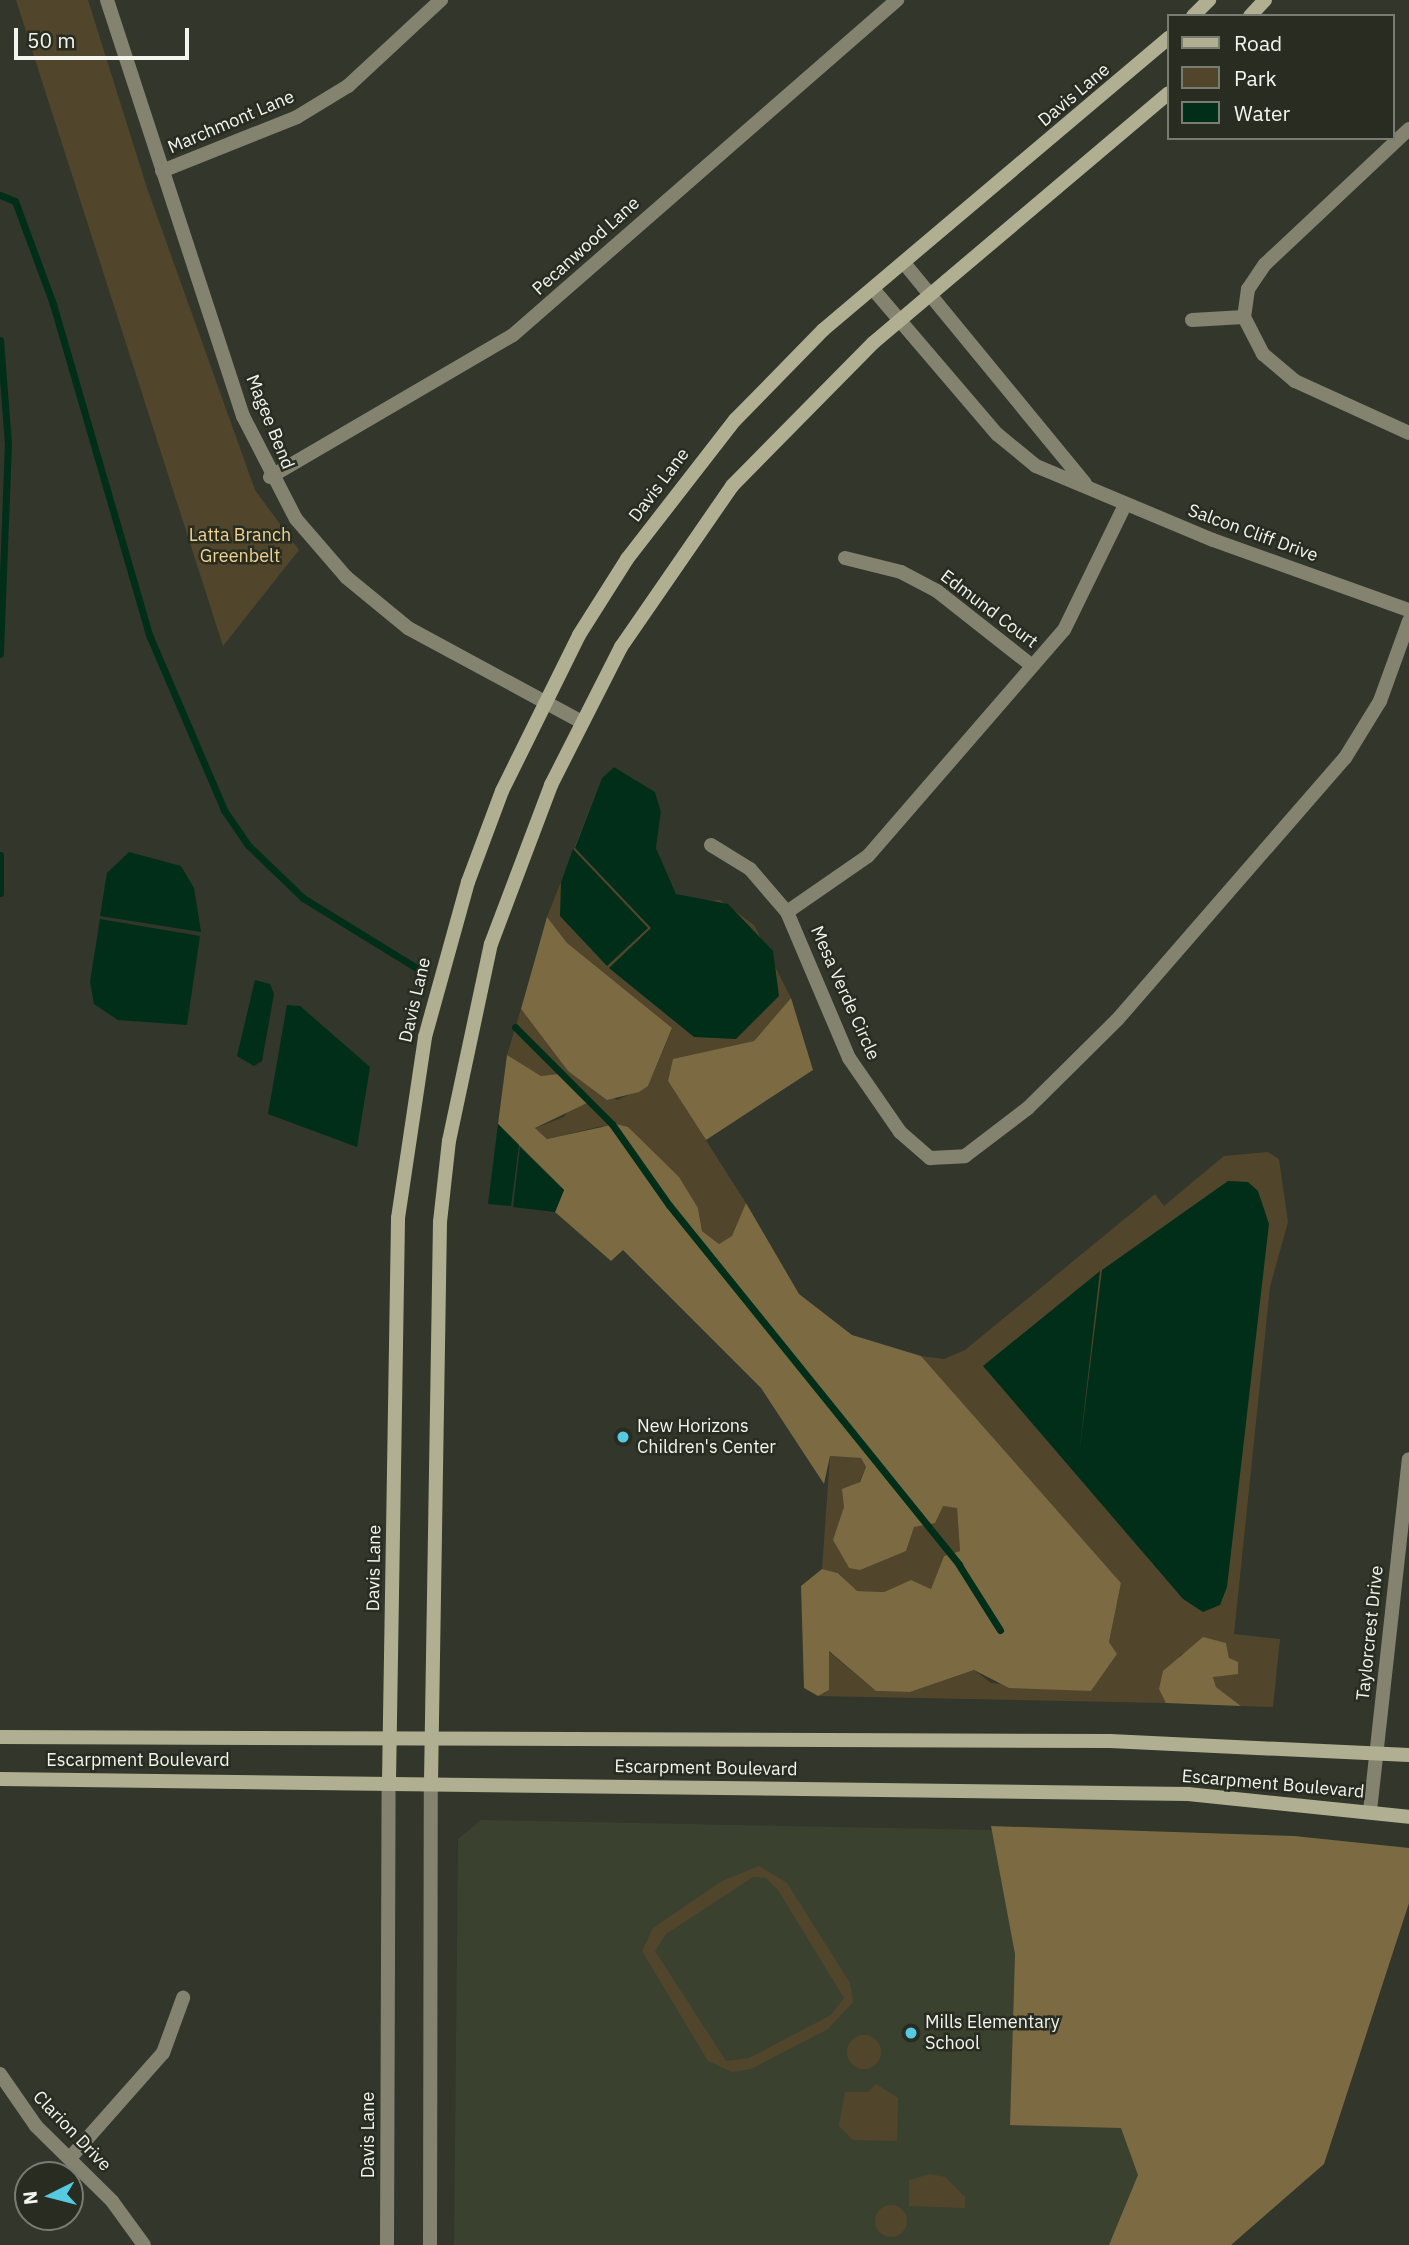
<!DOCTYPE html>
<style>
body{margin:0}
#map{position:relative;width:1409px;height:2245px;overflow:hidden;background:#32362b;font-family:"IBM Plex Sans",sans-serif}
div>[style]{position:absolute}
.built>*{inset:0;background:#3b412f}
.green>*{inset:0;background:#51462b}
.round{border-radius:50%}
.forest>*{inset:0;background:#7c6a42}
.water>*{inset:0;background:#002e19}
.stream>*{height:7px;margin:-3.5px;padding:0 3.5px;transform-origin:3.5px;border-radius:3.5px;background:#002e19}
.minor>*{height:14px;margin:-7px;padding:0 7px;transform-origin:7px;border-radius:7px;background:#848370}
.tertiary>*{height:14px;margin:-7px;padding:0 7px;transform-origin:7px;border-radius:7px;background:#848370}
.secondary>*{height:14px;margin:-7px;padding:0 7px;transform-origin:7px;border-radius:7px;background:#b1af91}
.dots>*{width:19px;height:19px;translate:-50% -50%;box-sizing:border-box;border:4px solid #282c21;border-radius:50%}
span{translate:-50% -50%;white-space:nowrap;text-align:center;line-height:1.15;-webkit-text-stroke:5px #282c21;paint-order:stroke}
.street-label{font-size:18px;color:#f3f5ee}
.park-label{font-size:18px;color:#f2d390}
.poi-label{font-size:18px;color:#f3f5ee}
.left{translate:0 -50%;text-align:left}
.legend{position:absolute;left:1167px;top:14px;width:228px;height:126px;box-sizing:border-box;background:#282c21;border:2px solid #797c73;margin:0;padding:9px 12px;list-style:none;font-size:21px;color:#f3f5ee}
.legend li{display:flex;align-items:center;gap:14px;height:35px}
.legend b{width:35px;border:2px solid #797c73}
.north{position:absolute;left:14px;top:2161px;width:70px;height:70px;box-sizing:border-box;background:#282c21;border:2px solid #797c73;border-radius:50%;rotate:264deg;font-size:19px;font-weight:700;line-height:28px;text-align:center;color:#f3f5ee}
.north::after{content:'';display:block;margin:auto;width:24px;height:32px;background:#55cae0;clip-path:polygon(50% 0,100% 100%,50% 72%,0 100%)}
.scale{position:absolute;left:14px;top:28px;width:175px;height:32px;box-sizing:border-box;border:4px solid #f3f5ee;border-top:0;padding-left:9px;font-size:21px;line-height:24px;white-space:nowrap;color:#f3f5ee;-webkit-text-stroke:5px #282c21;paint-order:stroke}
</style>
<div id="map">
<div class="built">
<div style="clip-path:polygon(481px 1820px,1294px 1836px,1409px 1848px,1409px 1903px,1324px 2164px,1231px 2245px,454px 2245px,458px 1839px)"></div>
</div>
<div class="green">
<div style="clip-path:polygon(16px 0,88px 0,147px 188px,255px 490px,299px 550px,223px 646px)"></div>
<div style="clip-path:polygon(614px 767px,655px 792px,661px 812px,656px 848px,676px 894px,694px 902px,720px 900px,754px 925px,791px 998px,754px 1041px,673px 1060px,668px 1081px,746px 1203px,733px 1236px,719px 1244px,702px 1231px,698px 1208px,602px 1126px,547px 1139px,535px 1128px,564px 1117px,581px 1091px,558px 1074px,541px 1076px,507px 1055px,521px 1009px,568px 1071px,617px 1100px,648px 1086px,672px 1029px,566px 943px,547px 917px,602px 778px)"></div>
<div style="clip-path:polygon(1268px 1152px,1279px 1159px,1288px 1222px,1270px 1287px,1234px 1634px,1280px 1639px,1273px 1707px,1241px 1706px,1216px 1687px,1213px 1676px,1229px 1658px,1226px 1643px,1217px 1641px,1180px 1655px,1166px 1703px,818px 1696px,829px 1690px,828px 1651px,876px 1691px,910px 1692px,974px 1670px,991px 1683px,1091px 1691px,1117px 1654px,1109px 1642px,1121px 1583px,921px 1356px,944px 1359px,965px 1350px,1155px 1194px,1164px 1206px,1224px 1156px)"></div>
<div style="clip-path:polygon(830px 1456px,861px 1458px,866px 1467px,833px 1540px,849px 1568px,906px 1551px,914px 1526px,943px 1506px,957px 1507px,960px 1551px,944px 1556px,931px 1589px,911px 1580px,884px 1592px,856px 1591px,839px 1573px,822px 1569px)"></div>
<div style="clip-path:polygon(evenodd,759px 1866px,787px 1883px,850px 1983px,853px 2002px,828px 2029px,751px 2069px,732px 2072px,708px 2061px,642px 1951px,653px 1928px,722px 1881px,759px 1866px,753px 1877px,766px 1878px,778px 1890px,844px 1998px,831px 2015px,749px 2058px,726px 2061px,655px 1951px,666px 1934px,753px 1877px)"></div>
<div class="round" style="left:847px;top:2035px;width:34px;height:34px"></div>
<div style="clip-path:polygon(876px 2084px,898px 2098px,897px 2141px,853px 2140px,839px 2126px,845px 2092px,868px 2092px)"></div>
<div style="clip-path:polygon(930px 2174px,945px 2177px,965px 2197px,965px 2208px,909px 2206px,909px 2180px)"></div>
<div class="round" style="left:875px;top:2205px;width:32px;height:32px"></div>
</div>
<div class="forest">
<div style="clip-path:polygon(547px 917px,567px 943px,672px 1028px,648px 1086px,639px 1092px,607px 1100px,568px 1071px,521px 1009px)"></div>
<div style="clip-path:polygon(791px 998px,813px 1070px,706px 1140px,668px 1081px,673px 1059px,754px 1041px)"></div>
<div style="clip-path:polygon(507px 1055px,541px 1076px,558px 1074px,589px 1102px,535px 1128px,547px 1139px,616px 1124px,628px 1127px,679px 1177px,698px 1208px,702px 1231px,719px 1244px,732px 1236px,746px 1203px,799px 1294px,852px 1335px,921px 1356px,1121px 1583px,1109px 1642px,1117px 1654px,1091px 1691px,1009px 1688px,974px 1670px,910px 1692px,876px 1691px,829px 1651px,829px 1690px,818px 1696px,804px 1688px,801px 1586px,822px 1569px,838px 1573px,857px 1591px,884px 1592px,911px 1580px,931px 1589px,944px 1556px,960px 1551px,957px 1508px,943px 1506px,935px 1523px,914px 1527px,906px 1551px,860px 1570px,849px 1568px,833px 1540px,844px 1507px,842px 1489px,860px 1482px,866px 1467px,861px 1458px,830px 1456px,824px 1484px,761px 1388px,623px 1250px,611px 1261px,555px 1212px,564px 1190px,498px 1124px)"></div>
<div style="clip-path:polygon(1203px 1637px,1226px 1643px,1229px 1658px,1238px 1662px,1238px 1674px,1213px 1677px,1216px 1687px,1241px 1706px,1166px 1703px,1159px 1689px,1163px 1671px)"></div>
<div style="clip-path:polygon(991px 1826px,1294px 1836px,1409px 1848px,1409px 1903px,1324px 2164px,1231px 2245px,1109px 2245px,1138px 2175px,1121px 2128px,1010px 2125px,1015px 1954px)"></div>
</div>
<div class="water">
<div style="clip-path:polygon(614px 767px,655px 792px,661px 812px,656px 848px,676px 894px,728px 904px,773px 951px,779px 996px,736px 1039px,694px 1037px,609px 968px,651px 928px,575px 848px,602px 778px)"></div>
<div style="clip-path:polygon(573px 849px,648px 928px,607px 966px,560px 916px,561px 882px)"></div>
<div style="clip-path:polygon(129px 852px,181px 866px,194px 888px,201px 932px,100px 916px,107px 873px)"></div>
<div style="clip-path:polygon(100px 919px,200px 936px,187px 1025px,118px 1020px,94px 1004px,90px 982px)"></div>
<div style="clip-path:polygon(255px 980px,270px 984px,274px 994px,262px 1061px,254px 1066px,237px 1056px)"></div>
<div style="clip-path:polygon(287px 1005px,300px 1006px,370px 1067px,357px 1147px,268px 1114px)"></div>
<div style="clip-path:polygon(498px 1124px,519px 1145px,511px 1206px,488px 1204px)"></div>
<div style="clip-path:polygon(520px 1147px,564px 1190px,555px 1212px,513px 1207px)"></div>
<div style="clip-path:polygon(1228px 1181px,1248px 1182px,1258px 1191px,1269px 1224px,1227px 1587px,1220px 1605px,1203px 1612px,1183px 1599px,983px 1366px,1100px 1271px,1079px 1455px,1102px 1270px)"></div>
</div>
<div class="stream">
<div style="left:0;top:195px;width:16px;rotate:22deg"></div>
<div style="left:15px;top:201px;width:110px;rotate:69.7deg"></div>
<div style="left:53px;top:304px;width:347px;rotate:73.8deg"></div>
<div style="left:150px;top:637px;width:188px;rotate:66.8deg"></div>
<div style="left:224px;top:810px;width:42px;rotate:55.6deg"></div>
<div style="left:248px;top:845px;width:76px;rotate:43.9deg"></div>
<div style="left:303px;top:898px;width:132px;rotate:31.6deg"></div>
<div style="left:0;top:340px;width:103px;rotate:85.6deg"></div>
<div style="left:8px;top:443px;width:211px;rotate:92.2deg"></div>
<div style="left:0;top:855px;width:38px;rotate:90deg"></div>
<div style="left:515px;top:1027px;width:137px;rotate:45deg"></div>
<div style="left:612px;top:1124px;width:99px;rotate:54.9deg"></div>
<div style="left:669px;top:1205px;width:462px;rotate:51.1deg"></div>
<div style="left:959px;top:1565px;width:77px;rotate:57.8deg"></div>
</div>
<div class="minor">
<div style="left:107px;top:0;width:438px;rotate:71.9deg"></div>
<div style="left:243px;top:416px;width:116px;rotate:62.8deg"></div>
<div style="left:296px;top:519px;width:77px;rotate:49.2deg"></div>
<div style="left:346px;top:577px;width:80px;rotate:39.4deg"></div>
<div style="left:408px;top:628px;width:196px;rotate:28.4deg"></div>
<div style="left:1409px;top:129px;width:197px;rotate:136.8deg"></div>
<div style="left:1265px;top:264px;width:30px;rotate:124deg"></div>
<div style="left:1248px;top:289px;width:28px;rotate:98deg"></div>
<div style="left:1244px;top:317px;width:42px;rotate:62.8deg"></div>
<div style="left:1263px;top:354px;width:42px;rotate:40.2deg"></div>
<div style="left:1295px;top:381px;width:125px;rotate:24.5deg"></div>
<div style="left:162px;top:171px;width:145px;rotate:-21.8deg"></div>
<div style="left:297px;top:117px;width:60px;rotate:-31.3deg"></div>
<div style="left:348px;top:86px;width:127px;rotate:-42.8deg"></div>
<div style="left:904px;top:263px;width:285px;rotate:50.6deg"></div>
<div style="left:873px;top:289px;width:191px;rotate:49.5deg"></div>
<div style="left:997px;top:434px;width:50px;rotate:39.4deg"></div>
<div style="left:1036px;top:466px;width:192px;rotate:22.7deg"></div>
<div style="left:1213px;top:540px;width:208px;rotate:19.7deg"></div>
<div style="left:1192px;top:320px;width:52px;rotate:-3.3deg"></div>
<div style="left:270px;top:477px;width:281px;rotate:-30.3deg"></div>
<div style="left:513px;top:335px;width:510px;rotate:-41.1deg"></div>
<div style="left:845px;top:558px;width:58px;rotate:14deg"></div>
<div style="left:901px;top:572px;width:41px;rotate:27.8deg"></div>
<div style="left:937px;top:591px;width:120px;rotate:38.2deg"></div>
<div style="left:711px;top:845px;width:46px;rotate:31.6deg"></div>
<div style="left:750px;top:869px;width:57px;rotate:49.3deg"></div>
<div style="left:787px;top:912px;width:159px;rotate:67deg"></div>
<div style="left:849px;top:1058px;width:90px;rotate:55.4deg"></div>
<div style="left:900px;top:1132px;width:40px;rotate:41deg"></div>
<div style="left:930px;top:1158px;width:35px;rotate:-3deg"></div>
<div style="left:965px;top:1156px;width:79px;rotate:-37.3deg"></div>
<div style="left:1028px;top:1108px;width:125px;rotate:-44.7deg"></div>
<div style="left:1117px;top:1020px;width:347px;rotate:-49deg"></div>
<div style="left:1345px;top:758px;width:67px;rotate:-58.4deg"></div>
<div style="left:1380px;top:701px;width:85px;rotate:-70.1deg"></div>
<div style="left:787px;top:912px;width:98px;rotate:-34.7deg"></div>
<div style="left:868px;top:856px;width:299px;rotate:-49.1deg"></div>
<div style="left:1064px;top:630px;width:139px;rotate:-64deg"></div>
<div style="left:1370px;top:1811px;width:354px;rotate:-83.7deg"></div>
<div style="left:0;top:2074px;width:63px;rotate:55.3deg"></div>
<div style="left:36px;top:2126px;width:107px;rotate:44.6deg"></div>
<div style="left:112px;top:2201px;width:54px;rotate:54deg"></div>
<div style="left:70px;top:2158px;width:140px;rotate:-48.5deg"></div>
<div style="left:163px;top:2053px;width:59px;rotate:-70deg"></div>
</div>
<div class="tertiary">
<div style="left:387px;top:2245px;width:464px;rotate:-89.8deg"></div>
<div style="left:430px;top:2245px;width:463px;rotate:-89.9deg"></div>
</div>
<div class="secondary">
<div style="left:1193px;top:16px;width:23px;rotate:-45deg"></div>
<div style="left:1250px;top:16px;width:22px;rotate:-47deg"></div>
<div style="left:0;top:1737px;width:1110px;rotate:0.21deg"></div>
<div style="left:1110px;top:1741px;width:299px;rotate:2.7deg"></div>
<div style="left:0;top:1779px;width:1188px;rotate:0.72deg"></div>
<div style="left:1188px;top:1794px;width:222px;rotate:5.9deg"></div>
<div style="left:389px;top:1781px;width:563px;rotate:-89.08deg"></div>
<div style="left:398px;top:1218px;width:183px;rotate:-81.5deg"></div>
<div style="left:425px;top:1037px;width:161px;rotate:-74.5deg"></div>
<div style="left:468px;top:882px;width:97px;rotate:-69.5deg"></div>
<div style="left:502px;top:791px;width:174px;rotate:-63.7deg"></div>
<div style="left:579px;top:635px;width:90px;rotate:-57.7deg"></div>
<div style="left:627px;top:559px;width:176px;rotate:-52.2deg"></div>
<div style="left:735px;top:420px;width:126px;rotate:-45.6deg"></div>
<div style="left:823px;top:330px;width:453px;rotate:-40.2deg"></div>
<div style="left:431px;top:1782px;width:560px;rotate:-89.08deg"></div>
<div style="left:440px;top:1222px;width:81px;rotate:-83.7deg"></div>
<div style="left:449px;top:1141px;width:201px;rotate:-78deg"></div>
<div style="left:491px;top:944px;width:170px;rotate:-69.3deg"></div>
<div style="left:551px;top:785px;width:155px;rotate:-63.1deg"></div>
<div style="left:621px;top:647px;width:196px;rotate:-55.4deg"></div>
<div style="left:732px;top:486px;width:201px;rotate:-45.4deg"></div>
<div style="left:873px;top:343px;width:387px;rotate:-40.2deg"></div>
</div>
<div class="dots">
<div style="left:623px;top:1437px;background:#55cae0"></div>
<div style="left:911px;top:2033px;background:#55cae0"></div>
</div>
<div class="street-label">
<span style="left:1074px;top:95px;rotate:-40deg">Davis Lane</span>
<span style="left:231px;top:122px;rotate:-23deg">Marchmont Lane</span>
<span style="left:586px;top:246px;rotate:-42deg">Pecanwood Lane</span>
<span style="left:270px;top:422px;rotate:68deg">Magee Bend</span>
<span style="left:659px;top:485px;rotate:-53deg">Davis Lane</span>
<span style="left:1253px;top:533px;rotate:20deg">Salcon Cliff Drive</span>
<span style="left:989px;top:609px;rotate:37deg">Edmund Court</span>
<span style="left:845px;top:993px;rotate:66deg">Mesa Verde Circle</span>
<span style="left:415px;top:1000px;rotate:-77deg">Davis Lane</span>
<span style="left:374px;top:1568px;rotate:-89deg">Davis Lane</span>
<span style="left:1370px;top:1633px;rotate:-84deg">Taylorcrest Drive</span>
<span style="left:138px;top:1760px">Escarpment Boulevard</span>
<span style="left:706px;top:1768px;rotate:1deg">Escarpment Boulevard</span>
<span style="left:1273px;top:1784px;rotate:5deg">Escarpment Boulevard</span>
<span style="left:72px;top:2131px;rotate:46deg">Clarion Drive</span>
<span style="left:368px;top:2135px;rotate:-90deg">Davis Lane</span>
</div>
<div class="park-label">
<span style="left:240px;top:546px">Latta Branch<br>Greenbelt</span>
</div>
<div class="poi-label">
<span class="left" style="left:637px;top:1437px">New Horizons<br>Children's Center</span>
<span class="left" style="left:925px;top:2033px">Mills Elementary<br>School</span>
</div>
<ul class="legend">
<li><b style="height:9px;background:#b1af91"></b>Road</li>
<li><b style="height:19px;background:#51462b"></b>Park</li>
<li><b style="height:19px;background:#002e19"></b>Water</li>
</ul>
<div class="north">N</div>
<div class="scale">50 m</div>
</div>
